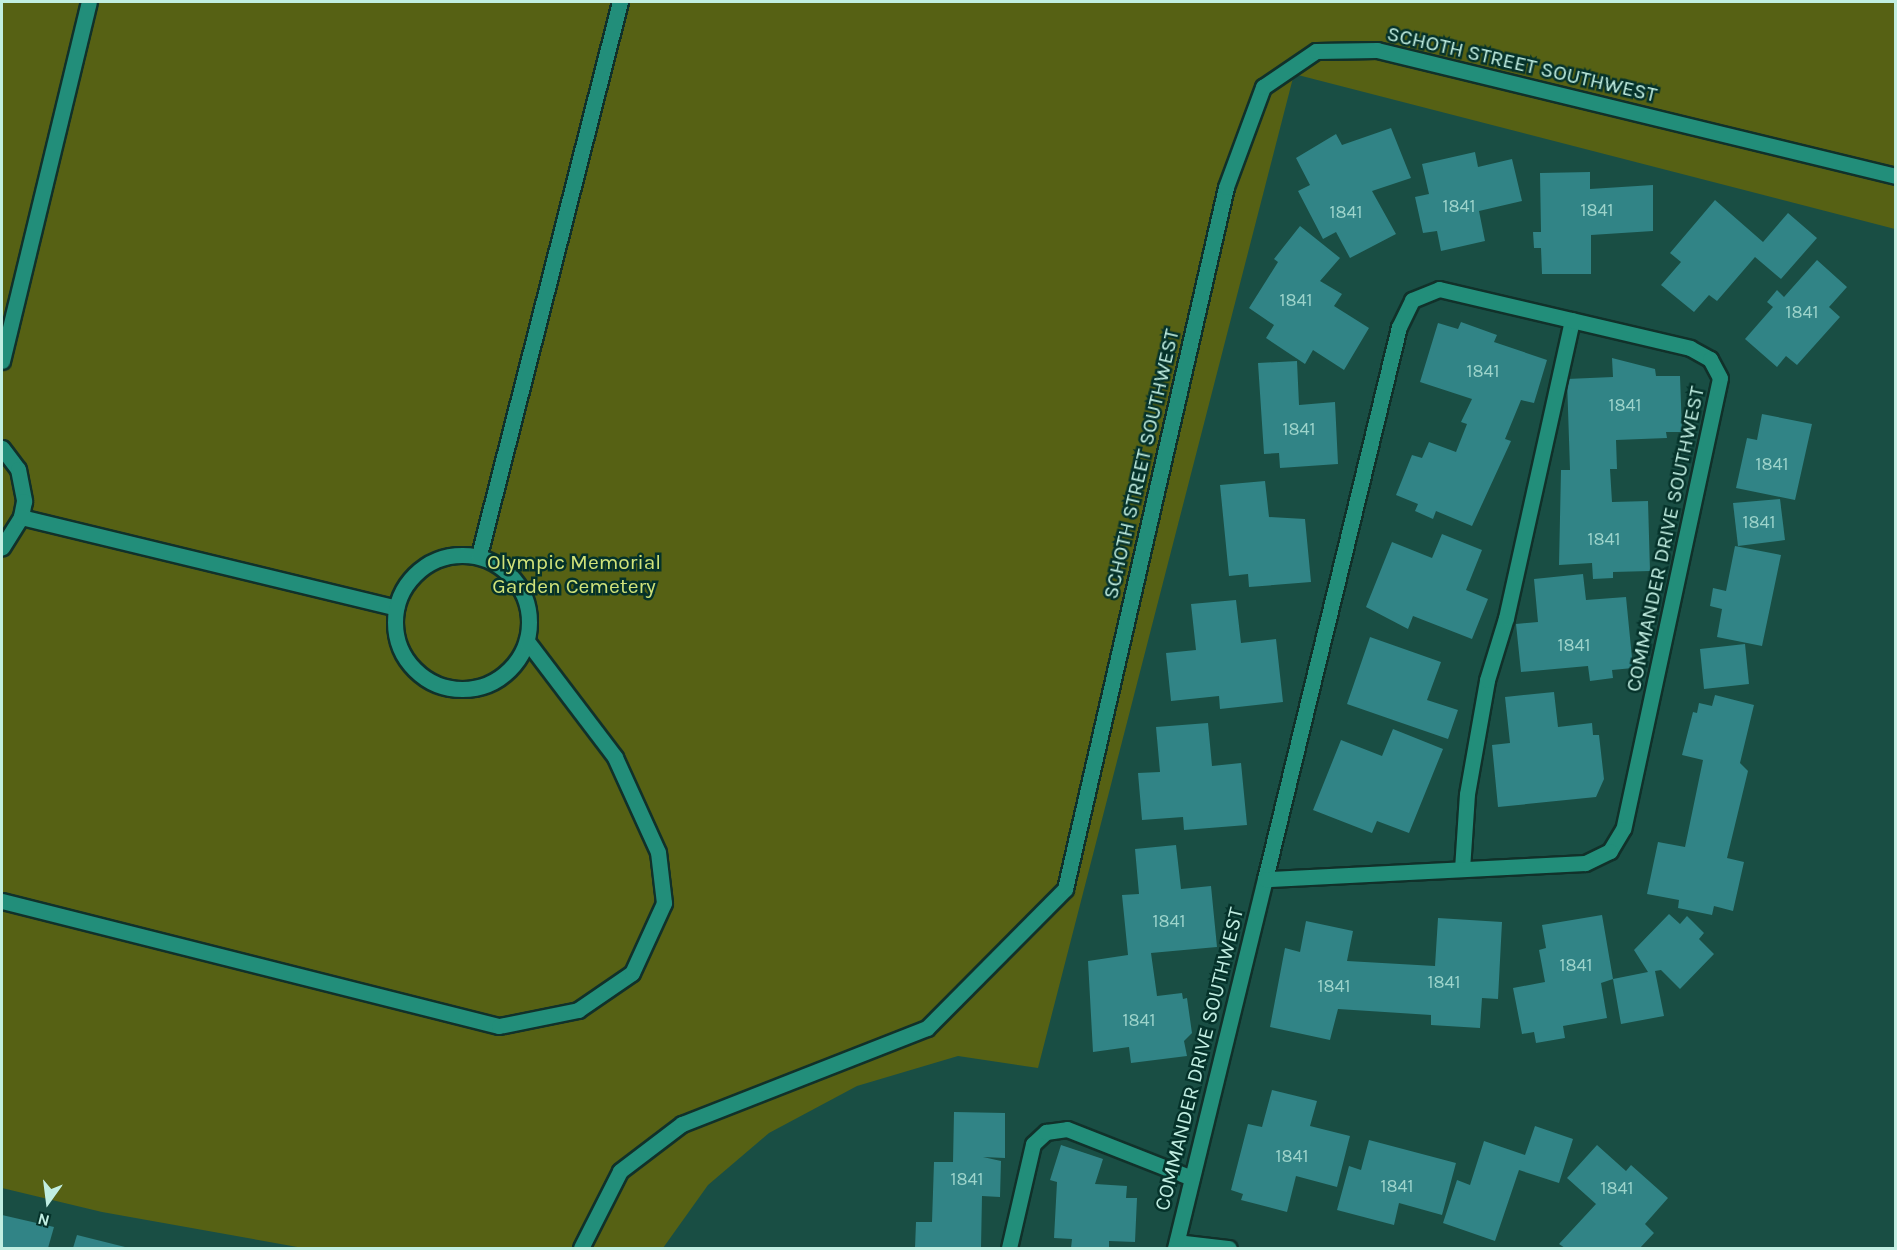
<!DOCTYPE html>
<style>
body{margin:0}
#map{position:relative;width:1897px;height:1250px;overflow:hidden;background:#194e44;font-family:Karla,sans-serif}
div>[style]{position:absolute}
.green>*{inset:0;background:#566114}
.building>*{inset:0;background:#318486}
.roads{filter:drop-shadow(2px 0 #11312a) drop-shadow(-2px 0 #11312a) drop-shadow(0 2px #11312a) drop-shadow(0 -2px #11312a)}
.minor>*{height:15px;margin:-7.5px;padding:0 7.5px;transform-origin:7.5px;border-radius:7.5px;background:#228e7a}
.minor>.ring{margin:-7.5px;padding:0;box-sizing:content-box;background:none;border:15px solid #228e7a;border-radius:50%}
span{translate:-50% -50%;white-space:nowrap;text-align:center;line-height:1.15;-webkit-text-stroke:5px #05322a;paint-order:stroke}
.number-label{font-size:18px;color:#9dd4cb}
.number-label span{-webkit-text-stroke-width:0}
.street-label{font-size:21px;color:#c1eee2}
.park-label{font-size:21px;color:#d1e37a}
.frame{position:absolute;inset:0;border:3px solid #c1eee2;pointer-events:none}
.north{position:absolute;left:18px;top:1172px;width:60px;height:60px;-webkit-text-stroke:4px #05322a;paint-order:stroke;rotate:194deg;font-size:16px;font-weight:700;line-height:24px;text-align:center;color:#c1eee2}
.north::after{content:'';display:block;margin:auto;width:21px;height:27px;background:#c1eee2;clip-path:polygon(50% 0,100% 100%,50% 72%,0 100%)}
</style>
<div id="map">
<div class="green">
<div style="clip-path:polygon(2px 2px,1895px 2px,1895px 229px,1294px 74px,1038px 1068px,958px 1056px,857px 1086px,769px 1133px,708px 1185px,663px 1248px,303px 1248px,102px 1212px,2px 1188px)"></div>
</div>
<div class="building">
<div style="clip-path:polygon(1391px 128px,1411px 178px,1372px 191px,1396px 234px,1350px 258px,1336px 232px,1323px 239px,1298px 191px,1310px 185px,1296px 158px,1336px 134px,1342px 145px)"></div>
<div style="clip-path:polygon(1475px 152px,1478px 167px,1512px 159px,1522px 201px,1479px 211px,1485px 241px,1441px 251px,1437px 231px,1423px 233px,1415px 197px,1429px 194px,1422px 164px)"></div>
<div style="clip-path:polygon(1590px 172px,1590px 189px,1653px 185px,1653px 231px,1591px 235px,1591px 274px,1542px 274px,1541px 248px,1534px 248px,1533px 232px,1541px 232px,1540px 173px)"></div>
<div style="clip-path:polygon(1715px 200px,1763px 242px,1788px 213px,1817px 238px,1781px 279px,1755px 257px,1717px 301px,1709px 295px,1694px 312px,1661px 285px,1681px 262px,1670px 253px)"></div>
<div style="clip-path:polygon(1300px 226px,1340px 258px,1320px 281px,1342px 294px,1334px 306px,1369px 328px,1344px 370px,1313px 350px,1305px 364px,1266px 338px,1274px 325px,1249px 308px,1278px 262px,1274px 259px)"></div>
<div style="clip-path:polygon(1817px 260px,1847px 287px,1829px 307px,1840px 317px,1797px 365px,1786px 356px,1777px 367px,1745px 339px,1773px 307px,1767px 302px,1777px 290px,1784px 297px)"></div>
<div style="clip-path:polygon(1461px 322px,1497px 335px,1494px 342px,1547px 360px,1534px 403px,1521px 400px,1505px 439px,1511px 441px,1472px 526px,1436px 511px,1433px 519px,1415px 511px,1418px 504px,1396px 495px,1412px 455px,1422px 458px,1429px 442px,1456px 452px,1467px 424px,1461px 422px,1472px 399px,1420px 382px,1438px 323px,1458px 329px)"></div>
<div style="clip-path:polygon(1612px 358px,1655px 369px,1656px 376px,1680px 376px,1682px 432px,1666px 432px,1667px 438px,1616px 440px,1617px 469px,1610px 469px,1612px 502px,1648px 501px,1650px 571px,1613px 572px,1613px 578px,1593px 579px,1592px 563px,1559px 565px,1561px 470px,1570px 470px,1567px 379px,1613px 377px)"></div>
<div style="clip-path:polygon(1297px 361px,1299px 405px,1335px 402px,1338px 464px,1280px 468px,1279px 453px,1264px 454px,1258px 363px)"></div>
<div style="clip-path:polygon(1762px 414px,1812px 424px,1795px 500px,1736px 488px,1747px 438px,1757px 440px)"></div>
<div style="clip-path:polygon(1265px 481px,1269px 517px,1305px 519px,1311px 582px,1249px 587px,1248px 574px,1229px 576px,1220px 485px)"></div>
<div style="clip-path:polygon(1780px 499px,1785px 540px,1738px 546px,1733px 503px)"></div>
<div style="clip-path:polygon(1442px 534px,1482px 550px,1466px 590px,1488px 599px,1472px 639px,1413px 616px,1408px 629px,1366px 607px,1392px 542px,1432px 558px)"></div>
<div style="clip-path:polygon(1735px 546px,1781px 555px,1762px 646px,1717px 637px,1722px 609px,1710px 606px,1713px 588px,1726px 591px)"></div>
<div style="clip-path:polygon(1583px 574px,1586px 600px,1626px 597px,1633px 668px,1612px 670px,1613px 678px,1590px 681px,1588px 666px,1521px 672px,1516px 624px,1538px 622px,1534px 579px)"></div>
<div style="clip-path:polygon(1236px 600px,1241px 643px,1276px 639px,1283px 702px,1220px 709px,1219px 696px,1171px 701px,1166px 653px,1196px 650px,1191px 604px)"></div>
<div style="clip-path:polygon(1370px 637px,1441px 662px,1427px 700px,1458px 710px,1448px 739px,1347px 704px)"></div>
<div style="clip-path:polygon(1745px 644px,1749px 684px,1704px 689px,1700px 649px)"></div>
<div style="clip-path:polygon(1554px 692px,1558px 727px,1592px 723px,1593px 735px,1599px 735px,1604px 779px,1596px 797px,1498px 807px,1492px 745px,1510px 743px,1505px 697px)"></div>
<div style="clip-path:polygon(1715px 695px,1754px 705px,1740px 763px,1748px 771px,1727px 858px,1744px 862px,1733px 911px,1714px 906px,1712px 915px,1678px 908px,1679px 900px,1647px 894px,1658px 842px,1685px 847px,1703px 760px,1682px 755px,1693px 712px,1697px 713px,1699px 703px,1712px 706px)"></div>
<div style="clip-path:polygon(1208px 723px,1212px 766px,1241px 763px,1247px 825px,1184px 830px,1183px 817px,1142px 820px,1138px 773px,1160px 772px,1156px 727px)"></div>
<div style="clip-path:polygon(1393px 729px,1443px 749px,1409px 833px,1377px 821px,1372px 833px,1313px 810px,1341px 740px,1382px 756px)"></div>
<div style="clip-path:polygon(1176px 845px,1181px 889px,1211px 886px,1217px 947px,1151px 953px,1157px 996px,1182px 993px,1183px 999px,1187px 998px,1192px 1033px,1184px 1041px,1187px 1056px,1131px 1063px,1129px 1047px,1093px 1052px,1088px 961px,1128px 955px,1122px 895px,1139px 894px,1135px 849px)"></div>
<div style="clip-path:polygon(1669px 914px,1680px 924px,1687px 916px,1704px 933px,1699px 939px,1714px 954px,1680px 989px,1661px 970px,1655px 971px,1664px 1016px,1621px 1024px,1613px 979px,1648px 972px,1634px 950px)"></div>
<div style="clip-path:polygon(1602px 915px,1613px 979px,1601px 983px,1607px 1018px,1563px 1026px,1565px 1038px,1536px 1043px,1534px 1032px,1522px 1034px,1513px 988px,1545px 982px,1539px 950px,1546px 948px,1542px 925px)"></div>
<div style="clip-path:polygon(1438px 918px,1502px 922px,1498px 999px,1482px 998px,1480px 1028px,1431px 1025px,1431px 1015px,1338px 1009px,1330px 1040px,1270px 1027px,1285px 948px,1300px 952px,1306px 921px,1353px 931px,1347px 961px,1435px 966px)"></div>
<div style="clip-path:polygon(1272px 1090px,1317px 1101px,1310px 1126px,1350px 1136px,1337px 1187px,1296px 1176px,1287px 1212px,1241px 1200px,1243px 1194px,1231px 1190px,1248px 1124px,1262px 1127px)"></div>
<div style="clip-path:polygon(954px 1112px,1005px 1113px,1005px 1158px,983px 1157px,1001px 1161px,1000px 1197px,982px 1196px,981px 1248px,915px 1248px,916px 1222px,932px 1222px,934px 1162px,953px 1162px)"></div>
<div style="clip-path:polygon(1535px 1126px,1573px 1139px,1559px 1183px,1519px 1170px,1495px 1241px,1443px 1223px,1457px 1180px,1470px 1185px,1484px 1141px,1525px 1155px)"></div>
<div style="clip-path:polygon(1369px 1140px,1456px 1163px,1442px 1215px,1399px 1203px,1394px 1225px,1337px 1210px,1349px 1166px,1361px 1170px)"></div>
<div style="clip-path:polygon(1061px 1145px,1103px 1159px,1095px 1184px,1127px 1186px,1126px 1198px,1137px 1198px,1135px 1242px,1109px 1241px,1109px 1248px,1071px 1248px,1072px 1239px,1054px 1238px,1057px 1182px,1050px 1180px)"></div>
<div style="clip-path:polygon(1597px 1145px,1626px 1171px,1631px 1165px,1668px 1198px,1645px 1224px,1654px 1233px,1640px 1248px,1565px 1248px,1559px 1244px,1596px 1204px,1567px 1178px)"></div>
<div style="clip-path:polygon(2px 1215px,54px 1227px,48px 1248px,2px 1248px)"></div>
<div style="clip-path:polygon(77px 1235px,129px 1248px,73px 1248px)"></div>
</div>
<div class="roads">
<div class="minor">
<div style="left:2px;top:361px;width:369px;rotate:-76.4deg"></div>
<div style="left:2px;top:448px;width:26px;rotate:53deg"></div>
<div style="left:18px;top:469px;width:33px;rotate:79deg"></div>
<div style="left:24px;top:501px;width:16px;rotate:101deg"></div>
<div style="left:21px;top:517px;width:36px;rotate:122deg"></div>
<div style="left:21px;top:517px;width:386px;rotate:13.6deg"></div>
<div class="ring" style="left:395px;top:555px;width:119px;height:119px"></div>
<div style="left:479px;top:555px;width:571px;rotate:-75.7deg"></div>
<div style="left:1462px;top:869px;width:75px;rotate:-86.2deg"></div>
<div style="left:1467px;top:794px;width:116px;rotate:-80deg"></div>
<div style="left:1487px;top:680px;width:65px;rotate:-73deg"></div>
<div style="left:1506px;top:618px;width:305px;rotate:-77.5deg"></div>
<div style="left:2px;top:901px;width:512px;rotate:14.12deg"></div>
<div style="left:499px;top:1026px;width:81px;rotate:-11.4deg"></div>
<div style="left:578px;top:1010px;width:65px;rotate:-34.4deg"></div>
<div style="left:632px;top:973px;width:77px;rotate:-65.4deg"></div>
<div style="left:664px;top:903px;width:51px;rotate:-96.7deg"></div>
<div style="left:658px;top:852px;width:104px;rotate:-114.4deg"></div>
<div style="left:615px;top:757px;width:146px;rotate:-127.2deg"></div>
<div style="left:1177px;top:1242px;width:52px;rotate:6.6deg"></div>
<div style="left:581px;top:1248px;width:86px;rotate:-63.1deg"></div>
<div style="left:620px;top:1171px;width:78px;rotate:-37.2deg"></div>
<div style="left:682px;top:1124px;width:263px;rotate:-21.4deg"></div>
<div style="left:927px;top:1028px;width:196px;rotate:-45.2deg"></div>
<div style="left:1065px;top:889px;width:720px;rotate:-77.08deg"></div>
<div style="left:1226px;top:187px;width:107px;rotate:-69.7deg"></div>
<div style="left:1263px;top:87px;width:64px;rotate:-34.2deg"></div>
<div style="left:1316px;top:51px;width:61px;rotate:-0.9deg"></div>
<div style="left:1377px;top:50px;width:534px;rotate:13.65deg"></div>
<div style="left:1009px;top:1248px;width:107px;rotate:-77deg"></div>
<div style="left:1033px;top:1144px;width:18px;rotate:-43deg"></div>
<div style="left:1046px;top:1132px;width:21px;rotate:-8deg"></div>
<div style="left:1067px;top:1129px;width:134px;rotate:21.4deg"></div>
<div style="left:1175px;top:1248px;width:380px;rotate:-76.3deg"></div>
<div style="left:1265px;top:879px;width:568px;rotate:-76.36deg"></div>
<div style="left:1399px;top:327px;width:30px;rotate:-64deg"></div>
<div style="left:1412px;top:300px;width:29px;rotate:-22deg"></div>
<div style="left:1439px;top:289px;width:258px;rotate:13.2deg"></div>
<div style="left:1690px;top:348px;width:23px;rotate:29deg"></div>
<div style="left:1710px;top:359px;width:21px;rotate:62deg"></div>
<div style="left:1720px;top:378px;width:461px;rotate:102.1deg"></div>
<div style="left:1623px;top:829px;width:26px;rotate:121deg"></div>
<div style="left:1610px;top:851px;width:28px;rotate:154deg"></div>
<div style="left:1585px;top:863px;width:320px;rotate:177.1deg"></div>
</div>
</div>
<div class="number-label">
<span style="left:1459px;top:206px">1841</span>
<span style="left:1597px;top:210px">1841</span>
<span style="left:1346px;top:212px">1841</span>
<span style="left:1296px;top:300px">1841</span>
<span style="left:1802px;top:312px">1841</span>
<span style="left:1483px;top:371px">1841</span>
<span style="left:1625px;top:405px">1841</span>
<span style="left:1299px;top:429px">1841</span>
<span style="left:1772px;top:464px">1841</span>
<span style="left:1759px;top:522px">1841</span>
<span style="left:1604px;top:539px">1841</span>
<span style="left:1574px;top:645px">1841</span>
<span style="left:1169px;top:921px">1841</span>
<span style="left:1576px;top:965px">1841</span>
<span style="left:1444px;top:982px">1841</span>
<span style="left:1334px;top:986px">1841</span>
<span style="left:1139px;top:1020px">1841</span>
<span style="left:1292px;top:1156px">1841</span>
<span style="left:967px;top:1179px">1841</span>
<span style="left:1397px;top:1186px">1841</span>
<span style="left:1617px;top:1188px">1841</span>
</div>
<div class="street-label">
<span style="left:1522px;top:64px;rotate:13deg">SCHOTH STREET SOUTHWEST</span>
<span style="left:1141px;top:464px;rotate:-77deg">SCHOTH STREET SOUTHWEST</span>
<span style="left:1665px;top:539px;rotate:-78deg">COMMANDER DRIVE SOUTHWEST</span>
<span style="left:1199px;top:1059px;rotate:-76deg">COMMANDER DRIVE SOUTHWEST</span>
</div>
<div class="park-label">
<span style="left:574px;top:574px">Olympic Memorial<br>Garden Cemetery</span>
</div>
<div class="frame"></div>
<div class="north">N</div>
</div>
